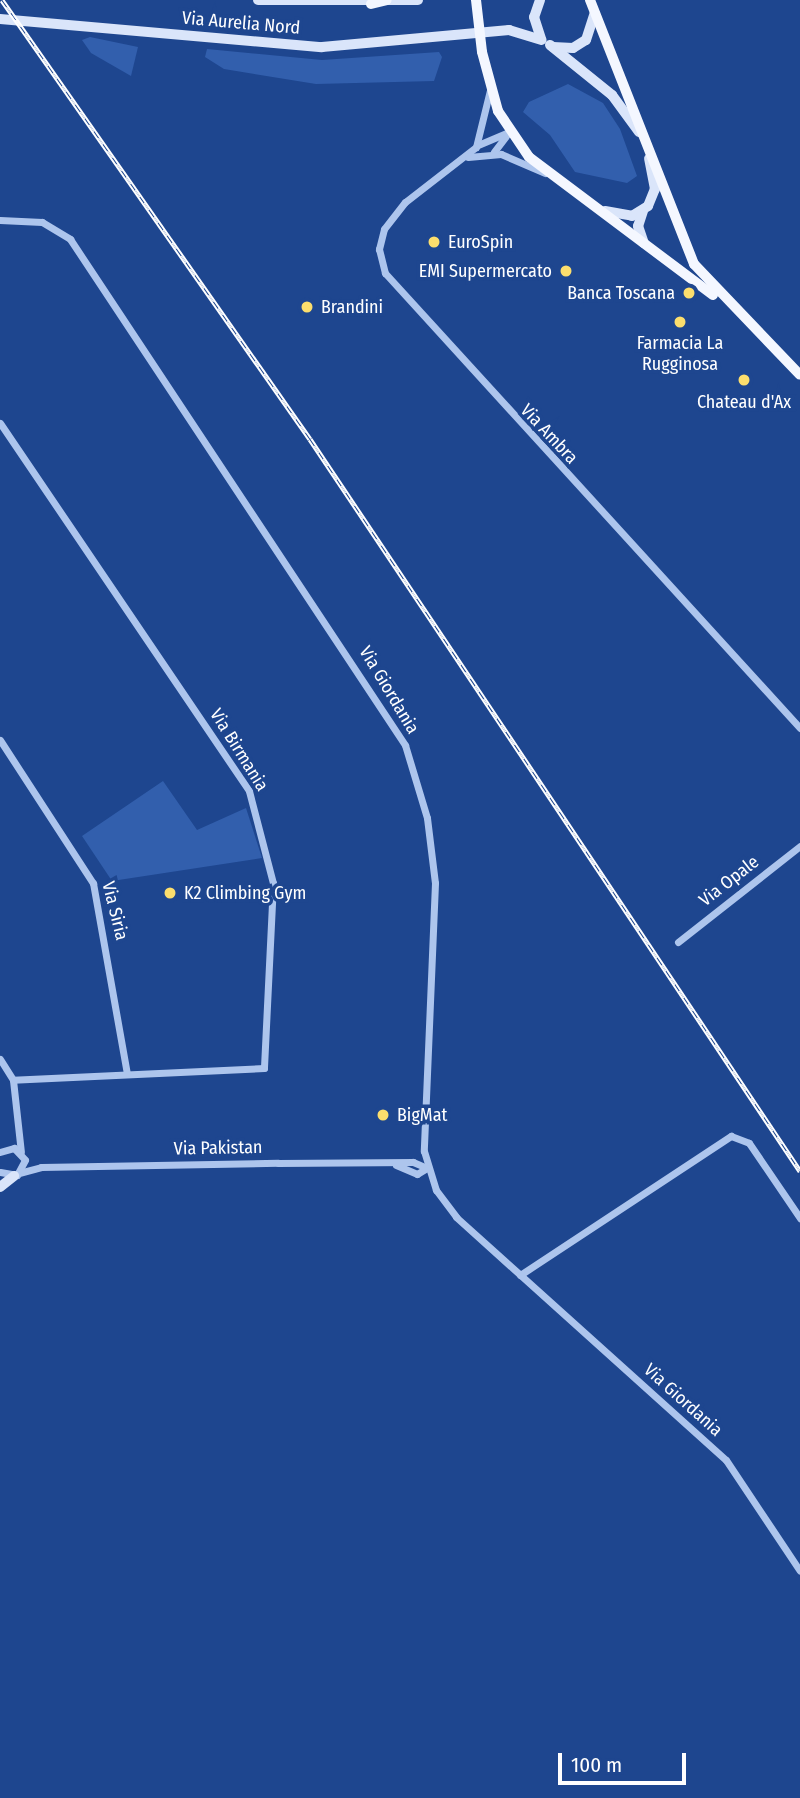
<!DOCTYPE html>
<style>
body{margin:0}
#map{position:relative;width:800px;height:1798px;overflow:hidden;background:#1e468f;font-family:"Fira Sans Condensed",sans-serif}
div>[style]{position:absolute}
.green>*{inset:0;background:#325fad}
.minor>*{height:7px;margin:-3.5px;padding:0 3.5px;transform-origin:3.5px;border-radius:3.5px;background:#adc5ed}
.secondary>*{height:10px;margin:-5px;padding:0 5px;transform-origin:5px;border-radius:5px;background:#dae5fa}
.primary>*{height:10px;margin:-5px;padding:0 5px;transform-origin:5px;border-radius:5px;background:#f4f7ff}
.rail>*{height:5px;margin-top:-2.5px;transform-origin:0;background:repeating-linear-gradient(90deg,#1e468f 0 8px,#fff 0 16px);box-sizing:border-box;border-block:2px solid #fff}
.primary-bridge>*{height:10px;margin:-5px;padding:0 5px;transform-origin:5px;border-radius:5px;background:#f4f7ff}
.dots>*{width:19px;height:19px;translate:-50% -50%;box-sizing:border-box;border:4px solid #1e468f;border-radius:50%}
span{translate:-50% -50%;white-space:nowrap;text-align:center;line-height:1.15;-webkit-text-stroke:7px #1e468f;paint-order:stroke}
.street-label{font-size:18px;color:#fff}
.poi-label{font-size:18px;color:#fff}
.left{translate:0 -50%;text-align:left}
.right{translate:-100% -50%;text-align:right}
.scale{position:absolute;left:558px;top:1753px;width:128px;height:32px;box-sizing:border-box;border:4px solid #fff;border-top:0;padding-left:9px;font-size:21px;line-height:24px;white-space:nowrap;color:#fff;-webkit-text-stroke:5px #1e468f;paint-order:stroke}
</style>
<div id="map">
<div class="green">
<div style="clip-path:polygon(90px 37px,138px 47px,131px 76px,91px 53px,82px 40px)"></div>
<div style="clip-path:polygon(207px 49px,322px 60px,439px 52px,442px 57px,434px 81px,316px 84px,224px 69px,205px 57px)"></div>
<div style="clip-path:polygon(568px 84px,603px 103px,620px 129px,637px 176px,627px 183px,575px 172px,550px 135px,523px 112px,529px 102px)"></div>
<div style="clip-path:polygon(163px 781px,197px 830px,246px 808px,262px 858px,112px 881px,82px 836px)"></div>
</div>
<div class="minor">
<div style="left:490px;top:90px;width:59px;rotate:103.8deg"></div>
<div style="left:476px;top:147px;width:90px;rotate:142.2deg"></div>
<div style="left:405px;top:202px;width:34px;rotate:128deg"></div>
<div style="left:384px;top:229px;width:21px;rotate:104deg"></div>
<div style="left:379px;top:249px;width:25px;rotate:76deg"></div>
<div style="left:385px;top:273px;width:616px;rotate:47.63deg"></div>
<div style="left:478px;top:145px;width:34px;rotate:-23deg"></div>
<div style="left:509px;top:132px;width:25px;rotate:127deg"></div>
<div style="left:468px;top:157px;width:33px;rotate:-5deg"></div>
<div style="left:501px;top:154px;width:48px;rotate:23.4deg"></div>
<div style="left:0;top:220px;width:42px;rotate:2.7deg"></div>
<div style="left:42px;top:222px;width:33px;rotate:31deg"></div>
<div style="left:70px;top:239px;width:607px;rotate:56.49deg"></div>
<div style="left:405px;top:745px;width:76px;rotate:73.2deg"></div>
<div style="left:427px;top:818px;width:65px;rotate:83deg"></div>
<div style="left:435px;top:883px;width:268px;rotate:92.4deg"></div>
<div style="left:424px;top:1151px;width:41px;rotate:72.9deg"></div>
<div style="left:436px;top:1190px;width:34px;rotate:53deg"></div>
<div style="left:456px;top:1217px;width:363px;rotate:42deg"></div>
<div style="left:726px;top:1460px;width:133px;rotate:56.3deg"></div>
<div style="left:0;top:423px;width:444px;rotate:55.9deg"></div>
<div style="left:249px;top:791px;width:95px;rotate:75.4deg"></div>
<div style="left:273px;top:883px;width:185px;rotate:92.8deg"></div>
<div style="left:264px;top:1068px;width:251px;rotate:177.3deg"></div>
<div style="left:0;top:740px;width:171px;rotate:57deg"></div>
<div style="left:93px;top:883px;width:193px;rotate:79.9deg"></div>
<div style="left:678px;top:942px;width:155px;rotate:-38.2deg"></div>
<div style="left:0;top:1059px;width:25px;rotate:58deg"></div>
<div style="left:13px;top:1080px;width:72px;rotate:83.7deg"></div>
<div style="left:0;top:1152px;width:15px;rotate:-16deg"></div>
<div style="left:14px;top:1148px;width:16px;rotate:47deg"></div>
<div style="left:25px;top:1160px;width:17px;rotate:118deg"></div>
<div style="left:17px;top:1175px;width:17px;rotate:-170deg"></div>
<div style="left:396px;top:1165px;width:23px;rotate:23deg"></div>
<div style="left:417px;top:1174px;width:12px;rotate:-31deg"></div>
<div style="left:19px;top:1173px;width:23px;rotate:-15deg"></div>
<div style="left:41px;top:1167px;width:237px;rotate:-1deg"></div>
<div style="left:278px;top:1163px;width:135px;rotate:-0.4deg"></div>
<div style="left:413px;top:1162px;width:15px;rotate:23deg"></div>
<div style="left:520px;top:1275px;width:253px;rotate:-33.4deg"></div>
<div style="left:731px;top:1136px;width:19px;rotate:21deg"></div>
<div style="left:749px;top:1143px;width:91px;rotate:55.8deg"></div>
</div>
<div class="secondary">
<div style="left:258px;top:0;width:160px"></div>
<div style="left:540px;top:0;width:18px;rotate:109deg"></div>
<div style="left:534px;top:17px;width:22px;rotate:72deg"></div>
<div style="left:0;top:19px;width:323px;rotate:5deg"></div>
<div style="left:322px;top:47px;width:188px;rotate:-5.2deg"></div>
<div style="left:509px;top:30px;width:34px;rotate:17deg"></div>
<div style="left:550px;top:45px;width:80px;rotate:38.9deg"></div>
<div style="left:612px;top:95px;width:46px;rotate:53.9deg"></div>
<div style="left:553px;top:47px;width:20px;rotate:3deg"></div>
<div style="left:573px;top:48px;width:15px;rotate:-32deg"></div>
<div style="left:586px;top:40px;width:28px;rotate:-72deg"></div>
<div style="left:605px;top:211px;width:27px;rotate:10deg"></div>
<div style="left:632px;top:216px;width:19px;rotate:-32deg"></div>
<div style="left:648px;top:206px;width:18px;rotate:-68deg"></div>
<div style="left:655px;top:189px;width:31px;rotate:-101deg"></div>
<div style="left:643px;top:211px;width:16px;rotate:108deg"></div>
<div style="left:638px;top:226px;width:18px;rotate:71deg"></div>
<div style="left:0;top:1187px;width:18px;rotate:-38deg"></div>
</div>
<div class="primary">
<div style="left:590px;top:0;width:284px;rotate:68.5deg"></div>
<div style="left:694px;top:264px;width:153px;rotate:46.3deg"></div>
<div style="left:371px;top:4px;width:16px;rotate:-14deg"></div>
<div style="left:482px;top:52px;width:61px;rotate:74.8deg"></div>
<div style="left:498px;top:111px;width:55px;rotate:56deg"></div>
<div style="left:529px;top:157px;width:230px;rotate:36.9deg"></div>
</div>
<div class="rail">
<div style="left:2px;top:0;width:536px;rotate:54.95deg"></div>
<div style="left:310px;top:439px;width:881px;rotate:56.2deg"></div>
</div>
<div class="primary-bridge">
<div style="left:476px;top:0;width:52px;rotate:83.4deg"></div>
</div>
<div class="dots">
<div style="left:434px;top:242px;background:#fcde6d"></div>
<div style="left:566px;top:271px;background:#fcde6d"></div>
<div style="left:689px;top:293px;background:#fcde6d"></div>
<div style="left:307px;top:307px;background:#fcde6d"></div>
<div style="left:680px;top:322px;background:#fcde6d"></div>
<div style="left:744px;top:380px;background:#fcde6d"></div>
<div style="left:170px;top:893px;background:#fcde6d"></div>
<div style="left:383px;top:1115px;background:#fcde6d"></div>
</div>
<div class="street-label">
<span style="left:241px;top:23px;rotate:5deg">Via Aurelia Nord</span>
<span style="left:549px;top:434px;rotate:47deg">Via Ambra</span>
<span style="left:389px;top:690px;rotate:59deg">Via Giordania</span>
<span style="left:239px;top:750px;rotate:58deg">Via Birmania</span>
<span style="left:729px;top:881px;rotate:-38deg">Via Opale</span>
<span style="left:115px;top:911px;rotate:76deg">Via Siria</span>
<span style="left:218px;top:1148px;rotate:-1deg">Via Pakistan</span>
<span style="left:683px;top:1400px;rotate:42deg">Via Giordania</span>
</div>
<div class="poi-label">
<span class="left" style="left:448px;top:242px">EuroSpin</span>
<span class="right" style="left:552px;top:271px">EMI Supermercato</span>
<span class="right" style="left:675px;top:293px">Banca Toscana</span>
<span class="left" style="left:321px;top:307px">Brandini</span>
<span style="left:680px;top:354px">Farmacia La<br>Rugginosa</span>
<span style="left:744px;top:402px">Chateau d'Ax</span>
<span class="left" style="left:184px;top:893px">K2 Climbing Gym</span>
<span class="left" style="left:397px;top:1115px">BigMat</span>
</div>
<div class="scale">100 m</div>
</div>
